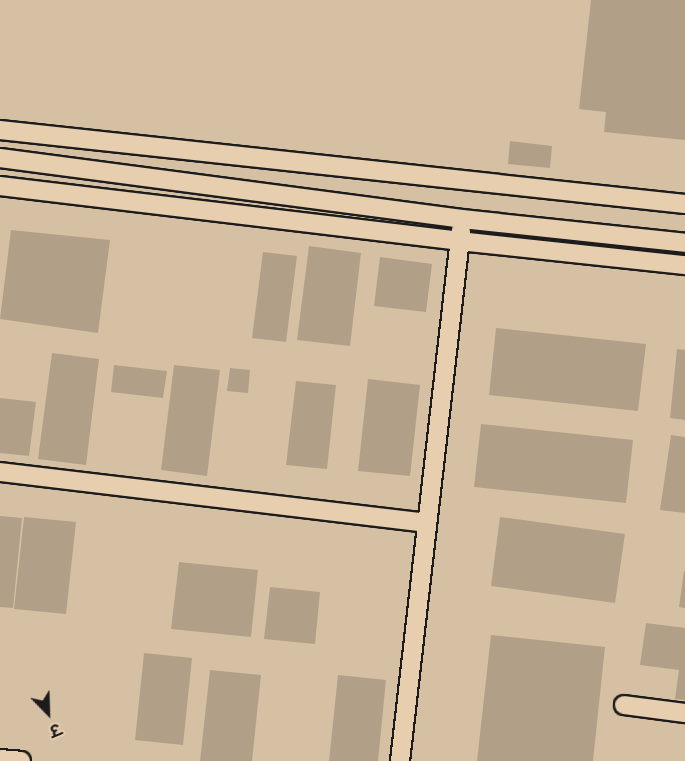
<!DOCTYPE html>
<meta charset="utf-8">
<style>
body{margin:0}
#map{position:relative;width:685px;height:761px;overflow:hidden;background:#e6ceae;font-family:Itim,"Playpen Sans Deva",sans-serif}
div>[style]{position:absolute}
.built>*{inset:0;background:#d6c0a3}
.building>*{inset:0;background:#b19f88}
.roads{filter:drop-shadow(2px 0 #1c1c1c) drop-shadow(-2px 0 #1c1c1c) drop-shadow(0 2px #1c1c1c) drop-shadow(0 -2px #1c1c1c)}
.minor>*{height:18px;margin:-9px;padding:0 9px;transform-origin:9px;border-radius:9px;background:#e6ceae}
span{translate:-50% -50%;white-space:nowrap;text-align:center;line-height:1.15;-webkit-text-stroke:5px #e6ceae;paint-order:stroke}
.north{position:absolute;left:18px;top:683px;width:60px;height:60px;-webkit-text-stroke:4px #e6ceae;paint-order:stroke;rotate:157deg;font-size:16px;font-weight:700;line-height:24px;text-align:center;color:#1c1c1c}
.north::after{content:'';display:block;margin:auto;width:21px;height:27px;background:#1c1c1c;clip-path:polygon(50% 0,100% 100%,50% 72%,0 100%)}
</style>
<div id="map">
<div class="built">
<div style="clip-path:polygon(0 0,685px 0,685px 761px,0 761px)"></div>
</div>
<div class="building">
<div style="clip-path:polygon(591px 0,685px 0,685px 140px,604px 132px,606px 112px,579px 109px)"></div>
<div style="clip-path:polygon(510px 141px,552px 146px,550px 168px,508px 164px)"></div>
<div style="clip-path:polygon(11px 230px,110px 240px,98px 333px,0 319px)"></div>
<div style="clip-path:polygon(309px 246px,361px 253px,350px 346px,297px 340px)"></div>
<div style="clip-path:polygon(263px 252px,297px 256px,286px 342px,252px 338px)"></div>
<div style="clip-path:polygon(380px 257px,432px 264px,426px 312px,374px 306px)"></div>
<div style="clip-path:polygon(496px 328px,646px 344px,638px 411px,489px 395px)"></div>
<div style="clip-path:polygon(677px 349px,685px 350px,685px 420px,670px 418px)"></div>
<div style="clip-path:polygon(52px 353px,99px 359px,86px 465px,38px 459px)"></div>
<div style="clip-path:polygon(114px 365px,167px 371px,163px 398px,111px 392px)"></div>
<div style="clip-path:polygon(174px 365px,220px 370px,207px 476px,161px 470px)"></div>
<div style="clip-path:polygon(230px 368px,250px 370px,248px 393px,227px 391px)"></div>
<div style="clip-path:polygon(368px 379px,420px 385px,410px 476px,358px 471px)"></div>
<div style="clip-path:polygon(296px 381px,336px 385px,327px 469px,286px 465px)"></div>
<div style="clip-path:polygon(0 398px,36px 402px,29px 456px,0 453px)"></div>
<div style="clip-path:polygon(481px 424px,633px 440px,626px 503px,474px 487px)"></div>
<div style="clip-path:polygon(671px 435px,685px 437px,685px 513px,660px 510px)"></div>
<div style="clip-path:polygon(0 516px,22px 518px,13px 608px,0 607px)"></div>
<div style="clip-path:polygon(24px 517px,76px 522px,66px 614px,14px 609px)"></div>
<div style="clip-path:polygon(500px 517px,625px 534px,615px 603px,491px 586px)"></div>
<div style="clip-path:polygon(179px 562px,258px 570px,251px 637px,171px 629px)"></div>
<div style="clip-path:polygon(684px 571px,685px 571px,685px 608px,679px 607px)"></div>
<div style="clip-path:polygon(270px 587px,320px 592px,315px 644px,264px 639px)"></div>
<div style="clip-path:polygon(646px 623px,685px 628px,685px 700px,675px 699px,679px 670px,640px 665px)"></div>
<div style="clip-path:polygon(491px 635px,605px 647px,593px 761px,477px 761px)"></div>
<div style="clip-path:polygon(144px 653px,192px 658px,183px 745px,135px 740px)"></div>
<div style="clip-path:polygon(210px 670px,261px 675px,252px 761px,200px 761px)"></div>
<div style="clip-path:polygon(338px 675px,386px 680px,378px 761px,329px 761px)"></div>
</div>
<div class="roads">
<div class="minor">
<div style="left:0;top:130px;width:689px;rotate:6.17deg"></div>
<div style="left:0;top:158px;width:466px;rotate:7.5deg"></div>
<div style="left:462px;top:219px;width:224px;rotate:6.1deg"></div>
<div style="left:0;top:186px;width:462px;rotate:6.8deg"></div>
<div style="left:459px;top:241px;width:227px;rotate:6.1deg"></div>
<div style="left:0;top:472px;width:430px;rotate:6.8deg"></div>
<div style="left:624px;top:705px;width:62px;rotate:7.5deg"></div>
<div style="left:0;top:759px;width:21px;rotate:5deg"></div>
<div style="left:400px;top:761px;width:534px;rotate:-83.45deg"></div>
</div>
</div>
<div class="north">उ</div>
</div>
